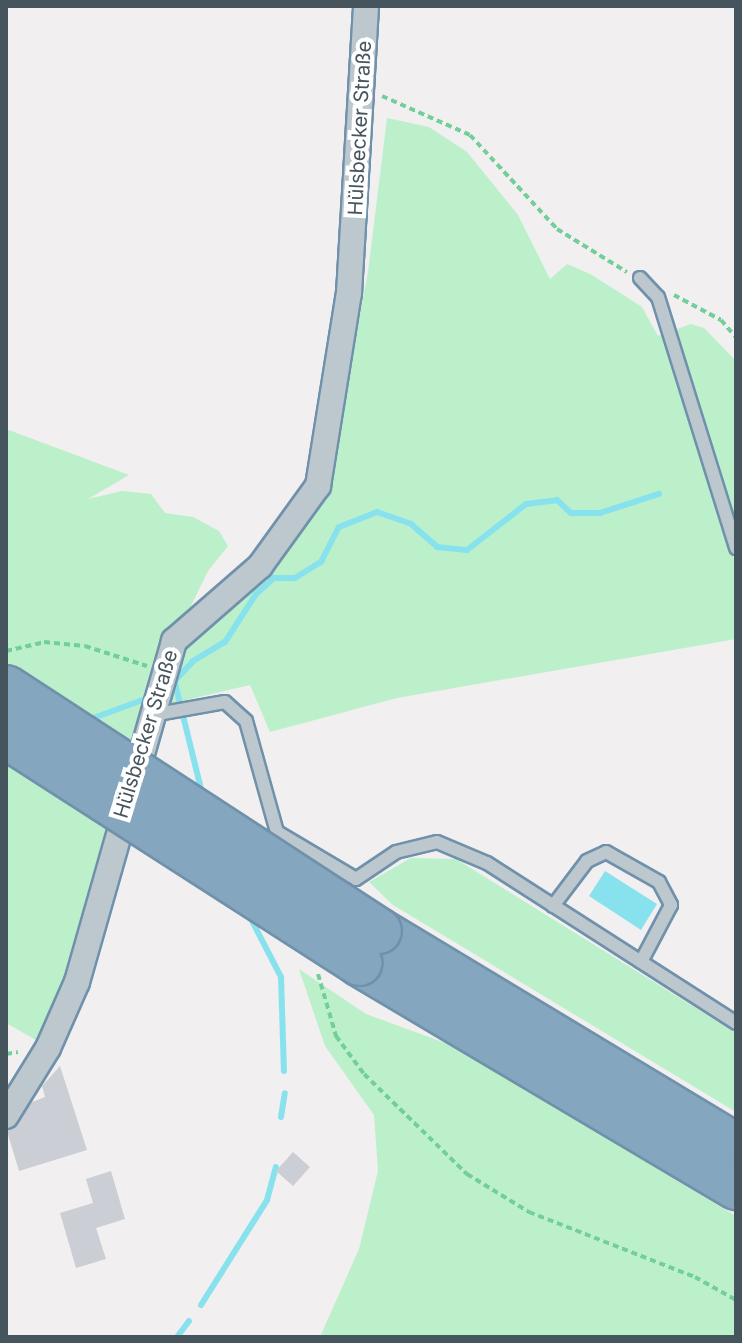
<!DOCTYPE html>
<meta charset="utf-8">
<style>
body{margin:0}
#map{position:relative;width:742px;height:1343px;overflow:hidden;background:#f1efef;font-family:Inter,sans-serif}
div>[style]{position:absolute}
.green>*{inset:0;background:#bcf0cb}
.water>*{inset:0;background:#88e2ee}
.stream>*{height:6px;margin:-3px;padding:0 3px;transform-origin:3px;border-radius:3px;background:#88e2ee}
.building>*{inset:0;background:#cbced4}
.path>*{height:4px;margin-top:-2px;transform-origin:0;background:repeating-linear-gradient(90deg,#73cf99 0 6px,transparent 0 10px)}
.roads{filter:drop-shadow(2px 0 #7091ab) drop-shadow(-2px 0 #7091ab) drop-shadow(0 2px #7091ab) drop-shadow(0 -2px #7091ab)}
.lane>*{height:12px;margin:-6px;padding:0 6px;transform-origin:6px;border-radius:6px;background:#bcc8ce}
.street>*{height:24px;margin:-12px;padding:0 12px;transform-origin:12px;border-radius:12px;background:#bcc8ce}
.highway>*{height:44px;margin:-22px;padding:0 22px;transform-origin:22px;border-radius:22px;background:#85a6bf}
.bridges{filter:drop-shadow(2px 0 #7091ab) drop-shadow(-2px 0 #7091ab) drop-shadow(0 2px #7091ab) drop-shadow(0 -2px #7091ab)}
.highway-bridge>*{height:44px;margin:-22px;padding:0 22px;transform-origin:22px;border-radius:22px;background:#85a6bf}
span{translate:-50% -50%;white-space:nowrap;text-align:center;line-height:1.15;-webkit-text-stroke:8px #fff;paint-order:stroke}
.street-label{font-size:20px;color:#46545d}
.frame{position:absolute;inset:0;border:8px solid #46545d;pointer-events:none}
</style>
<div id="map">
<div class="green">
<div style="clip-path:polygon(387px 118px,429px 127px,467px 152px,518px 215px,550px 279px,567px 264px,592px 275px,642px 307px,658px 336px,691px 324px,704px 328px,736px 361px,736px 639px,397px 698px,270px 732px,250px 685px,169px 704px,183px 646px,329px 483px,368px 272px)"></div>
<div style="clip-path:polygon(6px 429px,129px 475px,88px 499px,122px 491px,151px 494px,165px 513px,193px 517px,219px 531px,228px 546px,208px 571px,174px 641px,71px 984px,43px 1044px,6px 1023px)"></div>
<div style="clip-path:polygon(411px 858px,456px 859px,736px 1033px,736px 1112px,393px 905px,369px 882px)"></div>
<div style="clip-path:polygon(299px 969px,366px 1014px,456px 1047px,736px 1216px,736px 1337px,320px 1337px,359px 1249px,378px 1171px,374px 1115px,325px 1046px)"></div>
</div>
<div class="water">
<div style="clip-path:polygon(605px 871px,657px 904px,641px 930px,589px 896px)"></div>
</div>
<div class="stream">
<div style="left:175px;top:683px;width:113px;rotate:76.2deg"></div>
<div style="left:170px;top:686px;width:34px;rotate:-47deg"></div>
<div style="left:193px;top:661px;width:37px;rotate:-31deg"></div>
<div style="left:225px;top:642px;width:57px;rotate:-57.1deg"></div>
<div style="left:256px;top:594px;width:24px;rotate:-42deg"></div>
<div style="left:274px;top:578px;width:21px"></div>
<div style="left:295px;top:578px;width:31px;rotate:-32deg"></div>
<div style="left:321px;top:562px;width:39px;rotate:-63deg"></div>
<div style="left:339px;top:527px;width:41px;rotate:-21.5deg"></div>
<div style="left:377px;top:512px;width:36px;rotate:19deg"></div>
<div style="left:411px;top:524px;width:35px;rotate:41deg"></div>
<div style="left:437px;top:547px;width:30px;rotate:6deg"></div>
<div style="left:467px;top:550px;width:75px;rotate:-37.9deg"></div>
<div style="left:526px;top:504px;width:31px;rotate:-7deg"></div>
<div style="left:557px;top:500px;width:19px;rotate:43deg"></div>
<div style="left:571px;top:513px;width:29px"></div>
<div style="left:600px;top:513px;width:62px;rotate:-17.9deg"></div>
<div style="left:88px;top:720px;width:64px;rotate:-20.1deg"></div>
<div style="left:249px;top:915px;width:70px;rotate:62.7deg"></div>
<div style="left:281px;top:977px;width:94px;rotate:88.2deg"></div>
<div style="left:281px;top:1117px;width:24px;rotate:-81deg"></div>
<div style="left:201px;top:1305px;width:124px;rotate:-57.8deg"></div>
<div style="left:267px;top:1200px;width:34px;rotate:-75deg"></div>
<div style="left:177px;top:1337px;width:20px;rotate:-53deg"></div>
</div>
<div class="building">
<div style="clip-path:polygon(60px 1066px,87px 1150px,19px 1171px,7px 1131px,32px 1102px,45px 1097px,42px 1086px)"></div>
<div style="clip-path:polygon(293px 1152px,310px 1167px,293px 1186px,276px 1171px)"></div>
<div style="clip-path:polygon(111px 1171px,125px 1219px,96px 1228px,106px 1259px,76px 1268px,60px 1213px,93px 1203px,86px 1179px)"></div>
</div>
<div class="path">
<div style="left:382px;top:96px;width:96px;rotate:23.9deg"></div>
<div style="left:470px;top:135px;width:128px;rotate:47.2deg"></div>
<div style="left:557px;top:229px;width:82px;rotate:31.6deg"></div>
<div style="left:674px;top:295px;width:53px;rotate:28deg"></div>
<div style="left:721px;top:320px;width:23px;rotate:49deg"></div>
<div style="left:6px;top:651px;width:39px;rotate:-13deg"></div>
<div style="left:44px;top:642px;width:41px;rotate:5.6deg"></div>
<div style="left:85px;top:646px;width:65px;rotate:17.9deg"></div>
<div style="left:318px;top:974px;width:65px;rotate:73.8deg"></div>
<div style="left:336px;top:1036px;width:47px;rotate:53.6deg"></div>
<div style="left:364px;top:1074px;width:144px;rotate:44.2deg"></div>
<div style="left:467px;top:1174px;width:73px;rotate:31.5deg"></div>
<div style="left:529px;top:1212px;width:178px;rotate:21.4deg"></div>
<div style="left:695px;top:1277px;width:47px;rotate:29.3deg"></div>
<div style="left:6px;top:1054px;width:12px;rotate:-9deg"></div>
</div>
<div class="roads">
<div class="lane">
<div style="left:640px;top:278px;width:26px;rotate:47deg"></div>
<div style="left:658px;top:297px;width:263px;rotate:72.7deg"></div>
<div style="left:152px;top:715px;width:74px;rotate:-10.1deg"></div>
<div style="left:225px;top:702px;width:28px;rotate:42deg"></div>
<div style="left:246px;top:721px;width:115px;rotate:74.4deg"></div>
<div style="left:277px;top:832px;width:92px;rotate:30.7deg"></div>
<div style="left:356px;top:879px;width:48px;rotate:-34deg"></div>
<div style="left:396px;top:852px;width:42px;rotate:-13.7deg"></div>
<div style="left:437px;top:842px;width:54px;rotate:22.8deg"></div>
<div style="left:487px;top:863px;width:296px;rotate:32.7deg"></div>
<div style="left:553px;top:906px;width:56px;rotate:-52.9deg"></div>
<div style="left:587px;top:861px;width:21px;rotate:-25deg"></div>
<div style="left:606px;top:852px;width:61px;rotate:29.5deg"></div>
<div style="left:659px;top:882px;width:26px;rotate:62deg"></div>
<div style="left:671px;top:905px;width:64px;rotate:117.8deg"></div>
</div>
<div class="street">
<div style="left:6px;top:1116px;width:80px;rotate:-58.3deg"></div>
<div style="left:48px;top:1048px;width:72px;rotate:-66.3deg"></div>
<div style="left:77px;top:982px;width:355px;rotate:-74.1deg"></div>
<div style="left:174px;top:641px;width:114px;rotate:-41.1deg"></div>
<div style="left:260px;top:566px;width:99px;rotate:-54.1deg"></div>
<div style="left:318px;top:486px;width:195px;rotate:-80.9deg"></div>
<div style="left:349px;top:293px;width:288px;rotate:-86.6deg"></div>
</div>
<div class="highway">
<div style="left:379px;top:931px;width:417px;rotate:31.1deg"></div>
<div style="left:359px;top:963px;width:439px;rotate:30.7deg"></div>
</div>
</div>
<div class="bridges">
<div class="highway-bridge">
<div style="left:6px;top:688px;width:445px;rotate:33.1deg"></div>
<div style="left:6px;top:736px;width:420px;rotate:32.7deg"></div>
</div>
</div>
<div class="street-label">
<span style="left:360px;top:128px;rotate:-87deg">Hülsbecker Straße</span>
<span style="left:146px;top:734px;rotate:-73deg">Hülsbecker Straße</span>
</div>
<div class="frame"></div>
</div>
